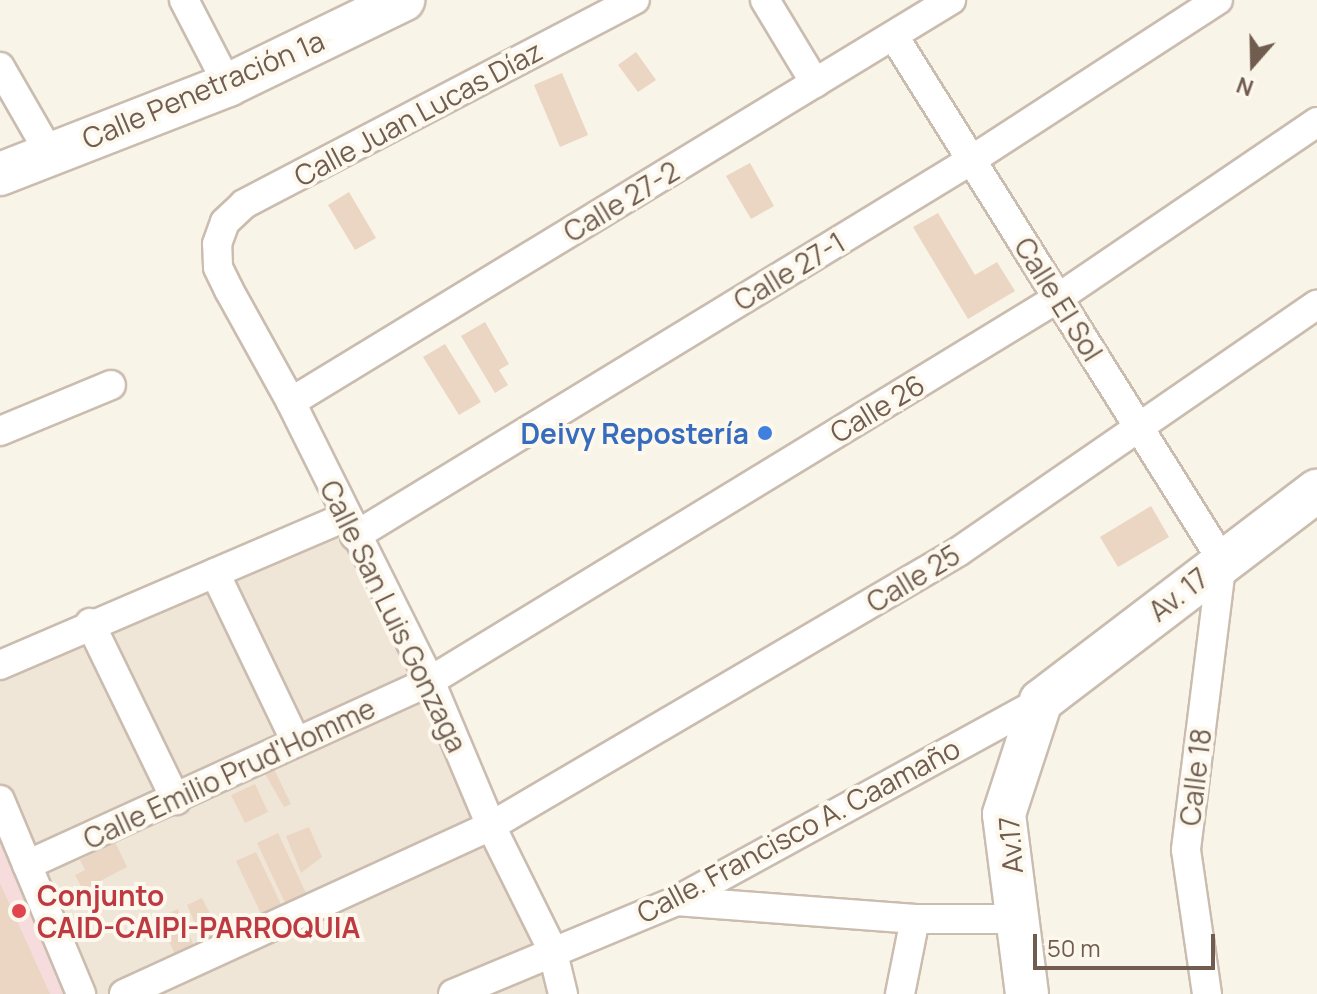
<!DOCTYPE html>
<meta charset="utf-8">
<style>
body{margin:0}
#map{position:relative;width:1317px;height:994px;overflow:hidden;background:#f9f4e8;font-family:Manrope,sans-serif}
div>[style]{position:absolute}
.residential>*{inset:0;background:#f0e6d7}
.medical>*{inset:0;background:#f6dcdd}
.building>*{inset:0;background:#ebd5c3}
.roads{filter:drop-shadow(2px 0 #cabcaf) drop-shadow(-2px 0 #cabcaf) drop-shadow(0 2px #cabcaf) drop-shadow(0 -2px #cabcaf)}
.street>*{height:28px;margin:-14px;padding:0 14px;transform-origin:14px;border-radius:14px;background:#fff}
.secondary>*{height:42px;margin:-21px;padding:0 21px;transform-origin:21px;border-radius:21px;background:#fff}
.dots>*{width:22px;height:22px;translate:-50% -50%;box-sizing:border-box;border:4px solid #fdf8ed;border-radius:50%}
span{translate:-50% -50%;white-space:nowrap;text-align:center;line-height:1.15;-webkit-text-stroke:8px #fdf8ed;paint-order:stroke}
.street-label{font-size:28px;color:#705d4f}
.shop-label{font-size:28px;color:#366cbe;font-weight:700}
.right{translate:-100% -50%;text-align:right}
.health-label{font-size:28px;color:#be3a42;font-weight:700}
.left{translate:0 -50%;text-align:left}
.north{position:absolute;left:1213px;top:24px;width:80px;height:80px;-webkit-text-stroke:6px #fdf8ed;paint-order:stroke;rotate:200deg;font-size:22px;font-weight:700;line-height:32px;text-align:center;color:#705d4f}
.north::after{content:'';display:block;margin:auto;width:28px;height:36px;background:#705d4f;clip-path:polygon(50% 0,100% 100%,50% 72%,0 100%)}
.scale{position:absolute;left:1033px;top:934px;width:182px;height:36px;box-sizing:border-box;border:4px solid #705d4f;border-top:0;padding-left:10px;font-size:24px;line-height:28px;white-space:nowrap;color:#705d4f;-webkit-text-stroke:6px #fdf8ed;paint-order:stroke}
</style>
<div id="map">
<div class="residential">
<div style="clip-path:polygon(346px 517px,563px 994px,81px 994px,0 794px,0 665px)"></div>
</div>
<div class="medical">
<div style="clip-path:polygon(0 828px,74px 994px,0 994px)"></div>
</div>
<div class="building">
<div style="clip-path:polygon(636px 52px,656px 80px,638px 92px,618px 65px)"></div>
<div style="clip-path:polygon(562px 73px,588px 135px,560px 147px,534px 85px)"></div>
<div style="clip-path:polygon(750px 163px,774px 206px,751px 219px,726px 176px)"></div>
<div style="clip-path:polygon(349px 192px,376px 238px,355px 250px,328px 205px)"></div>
<div style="clip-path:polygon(938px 213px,975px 275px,997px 262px,1015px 291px,968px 319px,913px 227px)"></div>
<div style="clip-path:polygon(485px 322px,509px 364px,499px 370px,508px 385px,495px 393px,461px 336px)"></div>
<div style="clip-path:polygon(445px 344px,481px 402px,459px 415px,423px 357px)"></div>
<div style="clip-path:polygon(1151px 506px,1169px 537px,1118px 567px,1100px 537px)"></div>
<div style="clip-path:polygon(273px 767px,291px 804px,284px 807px,264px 772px)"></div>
<div style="clip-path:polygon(255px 784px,268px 812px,245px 823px,231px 795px)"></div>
<div style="clip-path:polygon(309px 827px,322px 857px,301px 873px,286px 836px)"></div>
<div style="clip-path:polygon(278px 833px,306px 893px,285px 903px,257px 843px)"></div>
<div style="clip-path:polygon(115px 842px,127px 867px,83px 890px,75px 875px,85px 870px,80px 860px)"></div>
<div style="clip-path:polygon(256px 852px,282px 906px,262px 916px,236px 861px)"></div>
<div style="clip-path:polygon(0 883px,50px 994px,0 994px)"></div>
<div style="clip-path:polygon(202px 898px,221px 935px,203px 942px,187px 905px)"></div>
<div style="clip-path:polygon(178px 909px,194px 946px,175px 954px,167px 937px,159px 941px,156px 919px)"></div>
<div style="clip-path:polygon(143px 926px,147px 935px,128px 943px,126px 933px)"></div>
</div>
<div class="roads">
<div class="street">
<div style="left:184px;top:0;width:96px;rotate:62.6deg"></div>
<div style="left:765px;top:0;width:97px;rotate:58.9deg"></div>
<div style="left:895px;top:38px;width:616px;rotate:57.94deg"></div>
<div style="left:1222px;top:560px;width:292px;rotate:97.1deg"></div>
<div style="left:1186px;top:850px;width:146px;rotate:81.7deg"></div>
<div style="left:0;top:67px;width:100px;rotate:60.1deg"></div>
<div style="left:291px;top:402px;width:773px;rotate:-31.35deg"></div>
<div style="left:0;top:431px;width:120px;rotate:-22.5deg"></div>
<div style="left:355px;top:536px;width:724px;rotate:-31.38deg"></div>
<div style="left:973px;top:159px;width:292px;rotate:-33deg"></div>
<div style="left:215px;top:573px;width:187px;rotate:64.4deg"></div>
<div style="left:90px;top:623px;width:197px;rotate:64.1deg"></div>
<div style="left:0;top:665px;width:376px;rotate:-23.2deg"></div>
<div style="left:0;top:800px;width:210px;rotate:67.3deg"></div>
<div style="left:27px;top:865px;width:443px;rotate:-24.5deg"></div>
<div style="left:430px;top:681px;width:736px;rotate:-31.38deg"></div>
<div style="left:1058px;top:298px;width:313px;rotate:-34.2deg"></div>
<div style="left:676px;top:901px;width:240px;rotate:4.3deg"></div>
<div style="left:915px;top:919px;width:102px"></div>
<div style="left:124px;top:994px;width:404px;rotate:-24.6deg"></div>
<div style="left:491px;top:826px;width:541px;rotate:-30.4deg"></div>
<div style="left:958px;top:552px;width:436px;rotate:-34.6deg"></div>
<div style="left:453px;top:994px;width:242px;rotate:-22.6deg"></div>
<div style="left:676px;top:901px;width:416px;rotate:-28.7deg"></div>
<div style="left:563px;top:994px;width:46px;rotate:-103.7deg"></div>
<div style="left:552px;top:949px;width:137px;rotate:-116.4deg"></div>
<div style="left:491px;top:826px;width:157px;rotate:-112.8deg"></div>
<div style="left:430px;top:681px;width:312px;rotate:-116.5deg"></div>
<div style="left:291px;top:402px;width:128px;rotate:-119deg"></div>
<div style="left:229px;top:290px;width:25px;rotate:-116deg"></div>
<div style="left:218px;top:267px;width:23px;rotate:-92deg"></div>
<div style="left:217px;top:244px;width:23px;rotate:-70deg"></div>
<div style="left:225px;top:222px;width:26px;rotate:-43deg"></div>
<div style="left:244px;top:204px;width:441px;rotate:-27.6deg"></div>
<div style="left:900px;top:994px;width:76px;rotate:-78.7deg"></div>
</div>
<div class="secondary">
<div style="left:0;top:174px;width:245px;rotate:-21.3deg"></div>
<div style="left:228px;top:85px;width:195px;rotate:-25.9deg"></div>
<div style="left:1027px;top:994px;width:181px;rotate:-97.3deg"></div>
<div style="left:1004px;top:814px;width:119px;rotate:-71.9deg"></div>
<div style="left:1041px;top:701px;width:347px;rotate:-37.3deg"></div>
</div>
</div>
<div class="dots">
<div style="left:765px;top:433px;background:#3f7fe0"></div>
<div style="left:19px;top:911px;background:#e0444e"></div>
</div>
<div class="street-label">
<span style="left:203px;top:89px;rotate:-23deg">Calle Penetración 1a</span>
<span style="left:418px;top:113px;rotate:-28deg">Calle Juan Lucas Díaz</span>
<span style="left:621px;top:201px;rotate:-31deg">Calle 27-2</span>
<span style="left:789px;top:271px;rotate:-31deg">Calle 27-1</span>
<span style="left:1059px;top:299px;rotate:58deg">Calle El Sol</span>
<span style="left:877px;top:408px;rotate:-31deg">Calle 26</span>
<span style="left:913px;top:578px;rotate:-31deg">Calle 25</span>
<span style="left:1178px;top:594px;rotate:-38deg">Av. 17</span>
<span style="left:394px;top:616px;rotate:64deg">Calle San Luis Gonzaga</span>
<span style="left:229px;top:773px;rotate:-25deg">Calle Emilio Prud'Homme</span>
<span style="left:1195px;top:777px;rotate:-83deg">Calle 18</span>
<span style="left:798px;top:830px;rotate:-28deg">Calle. Francisco A. Caamaño</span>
<span style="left:1010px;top:845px;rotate:-94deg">Av.17</span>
</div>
<div class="shop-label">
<span class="right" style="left:749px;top:433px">Deivy Repostería</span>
</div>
<div class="health-label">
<span class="left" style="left:37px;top:911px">Conjunto<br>CAID-CAIPI-PARROQUIA</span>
</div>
<div class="north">N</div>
<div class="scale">50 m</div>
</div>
